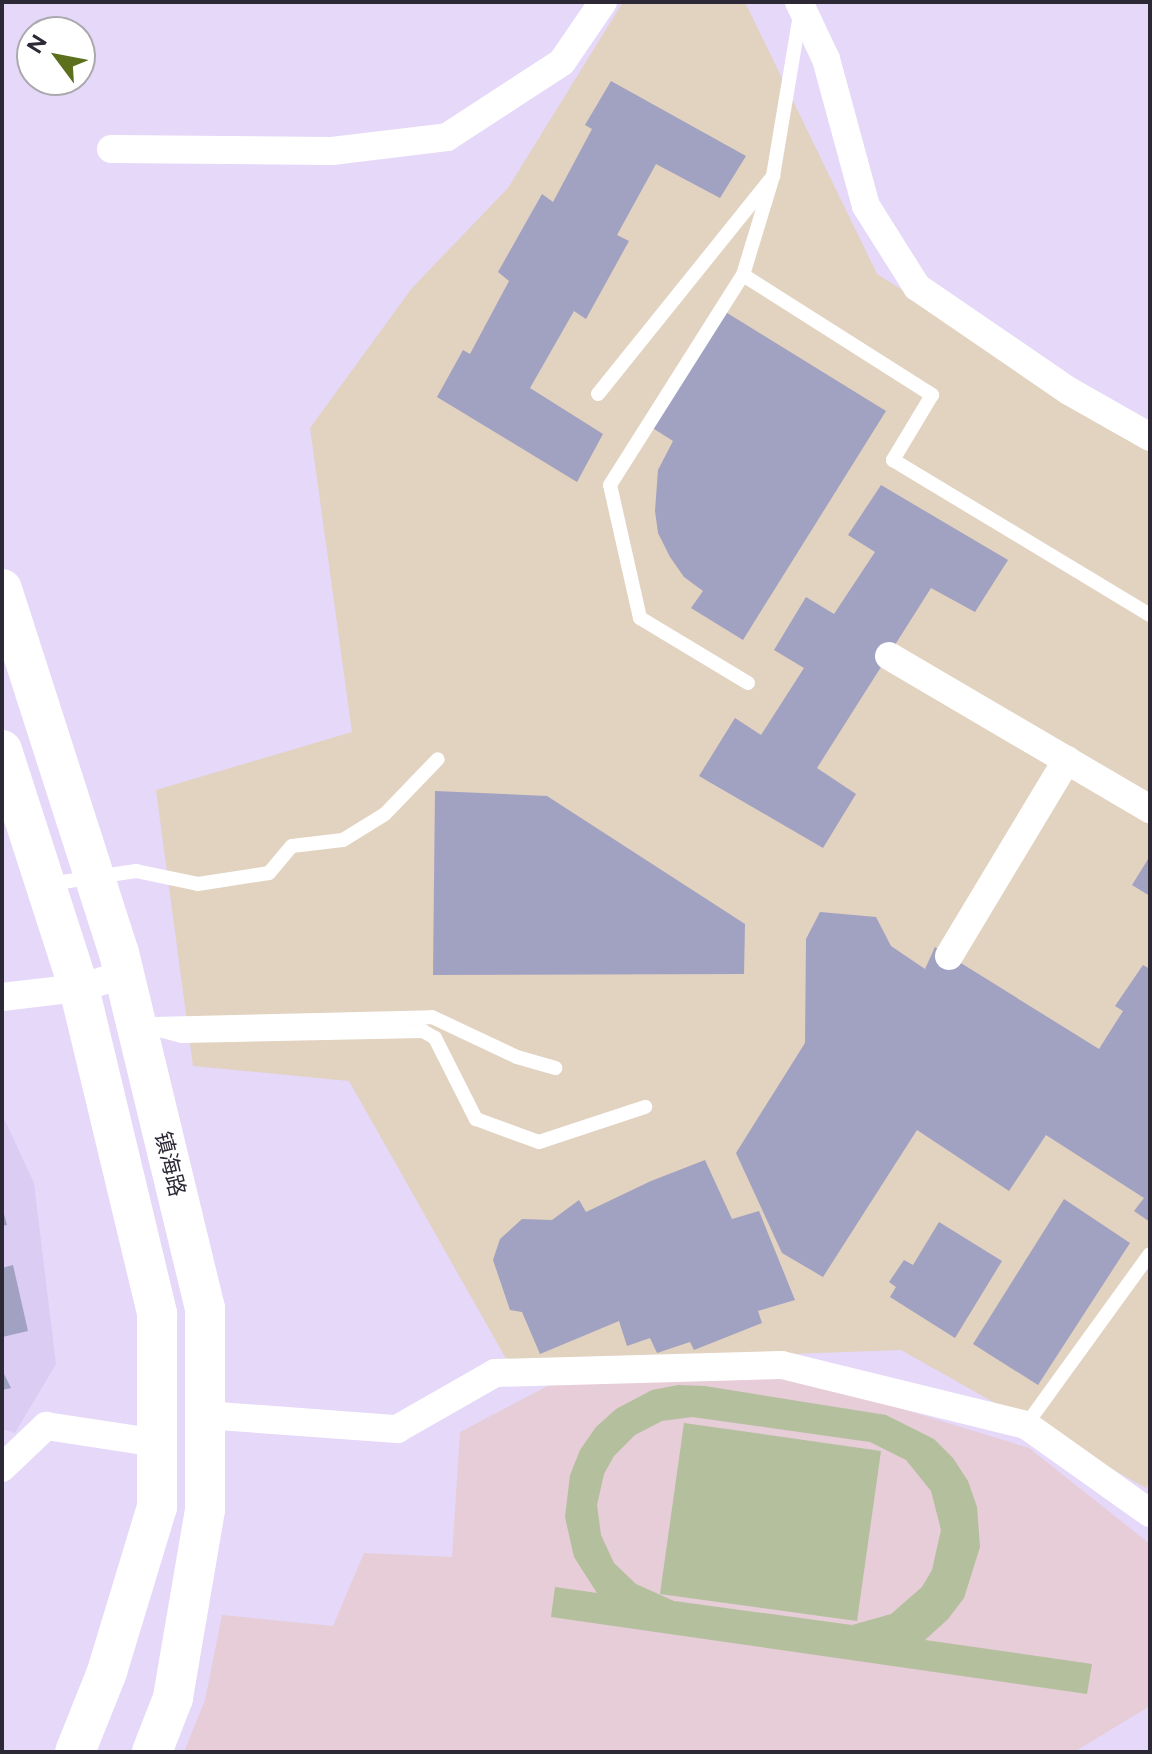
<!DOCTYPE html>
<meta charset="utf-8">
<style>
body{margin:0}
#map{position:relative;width:1152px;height:1754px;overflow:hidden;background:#e5d8f9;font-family:Figtree,"Noto Sans SC",sans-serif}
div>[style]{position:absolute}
.built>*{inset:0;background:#dbccf3}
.education>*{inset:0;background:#e6cdd7}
.medical>*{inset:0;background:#e2d2c0}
.green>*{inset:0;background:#b3bf9d}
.building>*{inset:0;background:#a1a1c1}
.lane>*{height:14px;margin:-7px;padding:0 7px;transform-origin:7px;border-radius:7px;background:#fff}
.street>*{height:28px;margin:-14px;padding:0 14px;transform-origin:14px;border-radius:14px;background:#fff}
.secondary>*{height:40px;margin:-20px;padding:0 20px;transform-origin:20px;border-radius:20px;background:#fff}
span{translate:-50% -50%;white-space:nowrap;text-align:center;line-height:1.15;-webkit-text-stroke:8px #fff;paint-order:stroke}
.street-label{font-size:22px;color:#2d2835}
.frame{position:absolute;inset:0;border:4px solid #2d2835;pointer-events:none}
.north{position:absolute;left:16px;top:16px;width:80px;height:80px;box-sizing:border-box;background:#fff;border:2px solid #aba9ae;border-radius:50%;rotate:302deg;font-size:22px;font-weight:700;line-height:32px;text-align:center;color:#2d2835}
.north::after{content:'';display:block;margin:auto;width:28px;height:36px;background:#5c6f1c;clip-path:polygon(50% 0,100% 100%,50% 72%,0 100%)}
</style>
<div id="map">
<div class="built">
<div style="clip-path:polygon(2px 1114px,34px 1183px,56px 1364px,15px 1433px,2px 1429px)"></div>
</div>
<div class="education">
<div style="clip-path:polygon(801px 1378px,1029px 1448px,1150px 1544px,1150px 1706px,1074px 1752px,184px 1752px,205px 1700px,222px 1615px,333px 1626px,364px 1553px,452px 1557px,460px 1432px,561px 1379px)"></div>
</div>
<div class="medical">
<div style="clip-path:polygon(623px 2px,745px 2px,877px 274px,1150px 448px,1150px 1481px,1146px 1488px,901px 1350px,509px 1364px,349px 1081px,193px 1066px,156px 790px,352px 732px,310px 428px,412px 288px,508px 188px)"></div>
</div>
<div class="green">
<div style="clip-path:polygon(evenodd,678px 1385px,705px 1386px,886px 1415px,934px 1439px,953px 1458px,968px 1481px,977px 1507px,980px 1547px,964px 1598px,948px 1619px,925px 1640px,1092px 1664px,1087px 1694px,551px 1617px,555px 1587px,597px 1593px,574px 1557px,565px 1517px,570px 1475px,580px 1450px,596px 1427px,616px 1409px,652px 1390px,678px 1385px,692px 1417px,870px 1442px,906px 1460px,931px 1491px,941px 1530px,932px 1570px,922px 1587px,891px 1614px,852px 1625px,674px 1601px,636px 1584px,614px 1563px,601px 1535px,597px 1505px,604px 1474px,614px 1456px,635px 1435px,662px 1421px,692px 1417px)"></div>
<div style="clip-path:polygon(684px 1423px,881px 1451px,857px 1621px,660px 1594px)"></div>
</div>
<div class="building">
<div style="clip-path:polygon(611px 81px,746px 156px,720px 198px,656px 164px,617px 235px,629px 241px,586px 319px,574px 311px,530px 388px,603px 434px,577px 482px,437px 397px,463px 350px,470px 354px,509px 281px,498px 272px,542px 194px,553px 202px,592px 129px,585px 125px)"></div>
<div style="clip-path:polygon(724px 311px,886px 411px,743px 640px,691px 608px,703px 591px,684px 577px,670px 557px,658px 533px,655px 511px,658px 470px,673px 441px,651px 427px)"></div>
<div style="clip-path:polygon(881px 485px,1008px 560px,975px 612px,931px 588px,817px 768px,856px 794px,823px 848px,699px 776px,735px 718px,761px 735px,804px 668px,774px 650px,806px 597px,834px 614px,875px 552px,848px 535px)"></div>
<div style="clip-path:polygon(435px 791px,547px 796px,745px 924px,744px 974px,433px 975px)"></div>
<div style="clip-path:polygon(1150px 856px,1150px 896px,1132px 885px)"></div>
<div style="clip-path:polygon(820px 912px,876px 917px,891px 946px,925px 969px,935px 947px,1099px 1049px,1123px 1011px,1115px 1006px,1143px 965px,1150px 969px,1150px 1222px,1134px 1211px,1144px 1198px,1046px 1135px,1009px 1191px,917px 1130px,823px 1277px,782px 1253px,736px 1153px,805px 1043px,806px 939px)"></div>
<div style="clip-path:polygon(705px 1160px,732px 1219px,759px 1211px,795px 1300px,758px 1311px,762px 1323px,694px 1350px,690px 1342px,657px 1353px,650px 1338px,627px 1346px,619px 1321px,540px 1354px,522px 1312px,510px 1310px,493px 1260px,500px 1239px,522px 1219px,552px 1220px,579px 1200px,586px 1212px,651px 1181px)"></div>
<div style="clip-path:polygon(1064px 1199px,1130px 1243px,1038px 1385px,973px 1344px)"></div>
<div style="clip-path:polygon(2px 1207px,7px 1225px,2px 1226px)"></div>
<div style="clip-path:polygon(939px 1222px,1002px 1261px,955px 1338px,890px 1297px,896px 1287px,889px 1282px,904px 1260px,913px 1265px)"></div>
<div style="clip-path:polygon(13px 1265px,28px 1331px,2px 1337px,2px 1268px)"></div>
<div style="clip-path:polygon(2px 1370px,11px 1388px,2px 1390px)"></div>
</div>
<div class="lane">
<div style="left:743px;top:275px;width:103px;rotate:-73.1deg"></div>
<div style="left:773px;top:176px;width:164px;rotate:-80.5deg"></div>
<div style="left:598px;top:394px;width:280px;rotate:-51.2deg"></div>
<div style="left:748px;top:683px;width:126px;rotate:-149deg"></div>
<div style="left:640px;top:618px;width:136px;rotate:-102.7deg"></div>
<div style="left:610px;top:485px;width:249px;rotate:-57.7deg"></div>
<div style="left:743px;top:275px;width:224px;rotate:32.4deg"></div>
<div style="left:932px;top:395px;width:76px;rotate:121deg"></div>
<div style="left:893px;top:460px;width:300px;rotate:31.1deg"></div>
<div style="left:49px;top:884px;width:88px;rotate:-8.5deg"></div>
<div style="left:136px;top:871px;width:63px;rotate:11.8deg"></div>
<div style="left:198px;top:884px;width:72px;rotate:-8.8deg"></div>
<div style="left:269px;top:873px;width:35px;rotate:-50deg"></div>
<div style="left:292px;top:846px;width:51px;rotate:-6.7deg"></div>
<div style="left:343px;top:840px;width:49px;rotate:-31.8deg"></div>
<div style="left:385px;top:814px;width:76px;rotate:-46.1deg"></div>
<div style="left:153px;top:1024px;width:279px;rotate:-1.4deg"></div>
<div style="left:432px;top:1017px;width:94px;rotate:25.2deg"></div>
<div style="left:517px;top:1057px;width:40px;rotate:16deg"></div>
<div style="left:140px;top:1025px;width:43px;rotate:14.7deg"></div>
<div style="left:182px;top:1036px;width:241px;rotate:-1.2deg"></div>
<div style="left:423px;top:1031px;width:14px;rotate:30deg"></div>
<div style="left:435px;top:1038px;width:91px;rotate:63.2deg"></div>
<div style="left:476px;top:1119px;width:67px;rotate:20.1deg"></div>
<div style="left:539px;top:1142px;width:112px;rotate:-18.3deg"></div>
<div style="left:1026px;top:1425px;width:211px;rotate:-54.1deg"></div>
</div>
<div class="street">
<div style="left:799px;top:2px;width:63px;rotate:64.7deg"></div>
<div style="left:826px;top:59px;width:152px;rotate:74.8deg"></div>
<div style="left:866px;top:206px;width:96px;rotate:57.8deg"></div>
<div style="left:917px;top:287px;width:184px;rotate:34.4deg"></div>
<div style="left:1069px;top:391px;width:93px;rotate:29.6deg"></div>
<div style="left:111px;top:149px;width:221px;rotate:0.5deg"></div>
<div style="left:332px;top:151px;width:116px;rotate:-6.9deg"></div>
<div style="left:447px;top:137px;width:137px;rotate:-33.1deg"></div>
<div style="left:562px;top:62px;width:73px;rotate:-55.7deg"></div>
<div style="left:889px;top:656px;width:303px;rotate:30.4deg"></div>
<div style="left:949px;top:956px;width:229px;rotate:-59deg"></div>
<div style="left:2px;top:997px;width:78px;rotate:-6.7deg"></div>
<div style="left:79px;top:988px;width:48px;rotate:-16.9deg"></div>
<div style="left:205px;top:1415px;width:193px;rotate:4.2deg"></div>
<div style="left:397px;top:1429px;width:113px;rotate:-29.7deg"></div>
<div style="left:495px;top:1373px;width:287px;rotate:-1.6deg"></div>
<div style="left:782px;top:1365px;width:251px;rotate:13.8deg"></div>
<div style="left:1026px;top:1425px;width:152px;rotate:35.4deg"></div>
<div style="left:2px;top:1468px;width:61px;rotate:-43.7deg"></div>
<div style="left:46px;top:1426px;width:112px;rotate:8.7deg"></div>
</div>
<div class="secondary">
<div style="left:2px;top:589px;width:382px;rotate:72.2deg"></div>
<div style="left:119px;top:953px;width:365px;rotate:76.4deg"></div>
<div style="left:205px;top:1308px;width:202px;rotate:90deg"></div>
<div style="left:205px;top:1510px;width:191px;rotate:99.7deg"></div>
<div style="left:173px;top:1698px;width:58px;rotate:111.3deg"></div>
<div style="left:2px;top:750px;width:250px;rotate:72.1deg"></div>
<div style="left:79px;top:988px;width:335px;rotate:76.5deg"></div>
<div style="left:157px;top:1314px;width:193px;rotate:90deg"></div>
<div style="left:157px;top:1507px;width:172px;rotate:106.9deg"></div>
<div style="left:107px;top:1672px;width:86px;rotate:111.8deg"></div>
</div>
<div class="street-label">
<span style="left:170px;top:1164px;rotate:76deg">镇海路</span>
</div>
<div class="frame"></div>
<div class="north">N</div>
</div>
